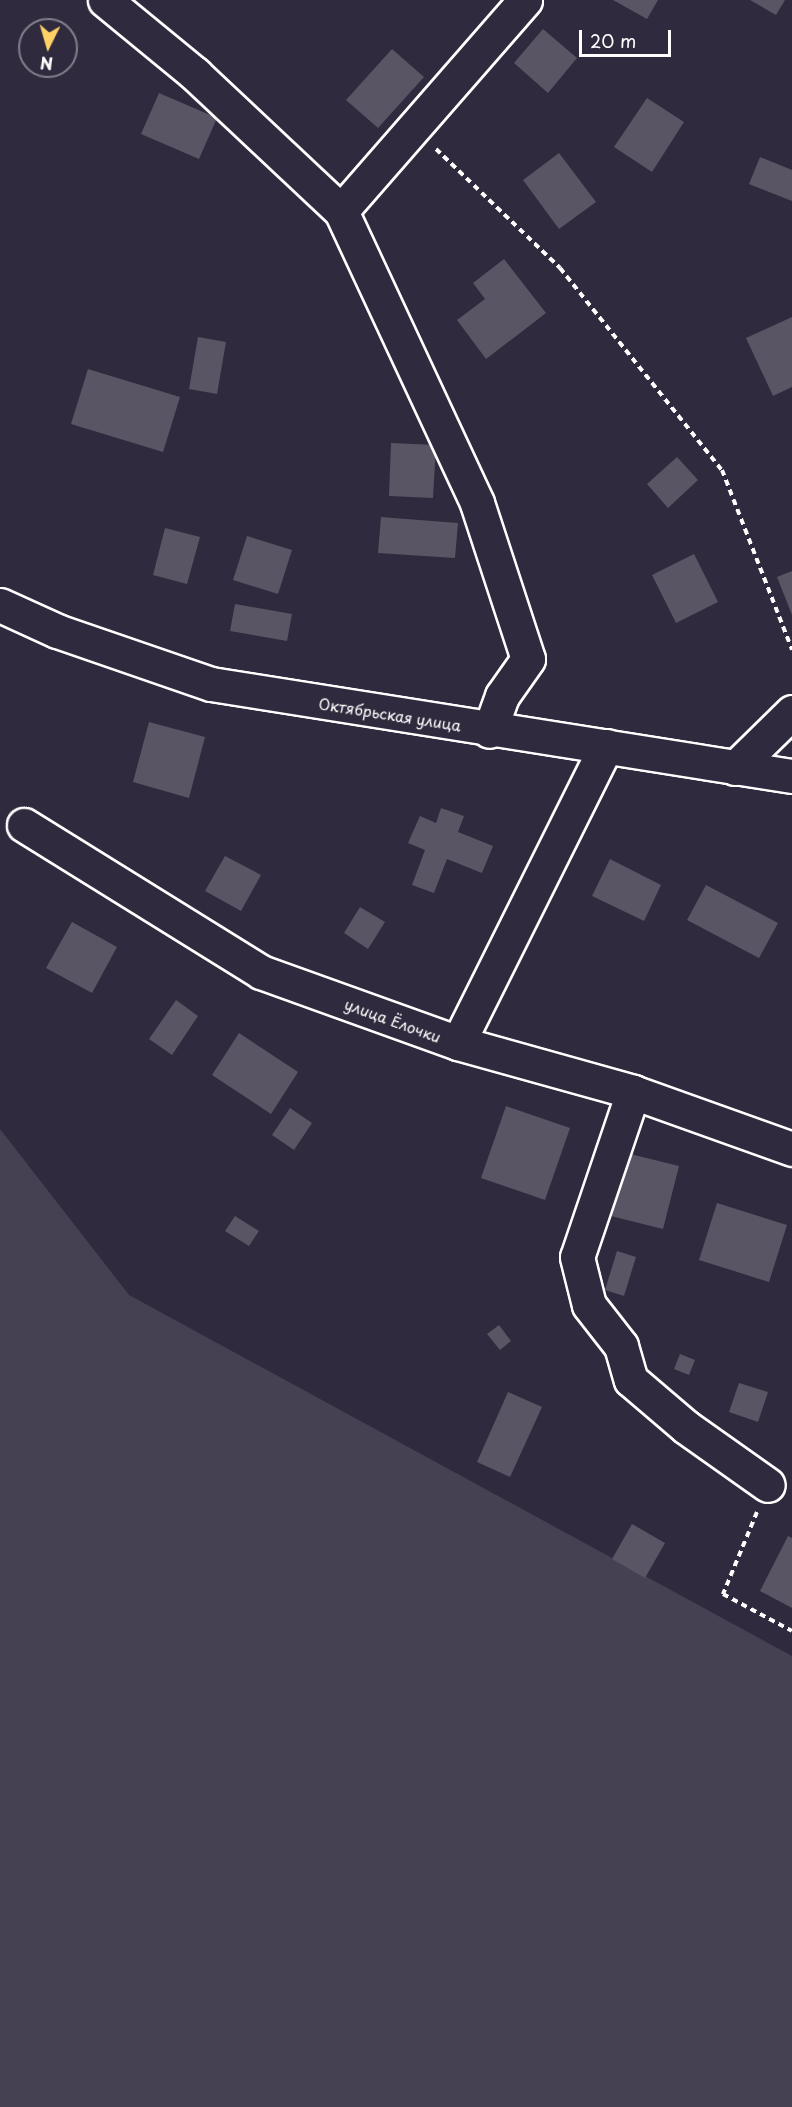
<!DOCTYPE html>
<meta charset="utf-8">
<style>
body{margin:0}
#map{position:relative;width:792px;height:2107px;overflow:hidden;background:#2f2a3d;font-family:"Playpen Sans",sans-serif}
div>[style]{position:absolute}
.green>*{inset:0;background:#464152}
.building>*{inset:0;background:#595564}
.path>*{height:4px;margin-top:-2px;transform-origin:0;background:repeating-linear-gradient(90deg,#fff 0 6px,transparent 0 10.5px)}
.roads{filter:drop-shadow(2px 0 #fff) drop-shadow(-2px 0 #fff) drop-shadow(0 2px #fff) drop-shadow(0 -2px #fff)}
.minor>*{height:33px;margin:-16.5px;padding:0 16.5px;transform-origin:16.5px;border-radius:16.5px;background:#2f2a3d}
span{translate:-50% -50%;white-space:nowrap;text-align:center;line-height:1.15;-webkit-text-stroke:4.5px #2f2a3d;paint-order:stroke}
.street-label{font-size:15px;color:#fff}
.north{position:absolute;left:18px;top:18px;width:60px;height:60px;box-sizing:border-box;background:#2f2a3d;border:2px solid #827f8b;border-radius:50%;rotate:185deg;font-size:16px;font-weight:700;line-height:24px;text-align:center;color:#fff}
.north::after{content:'';display:block;margin:auto;width:21px;height:27px;background:#ffd166;clip-path:polygon(50% 0,100% 100%,50% 72%,0 100%)}
.scale{position:absolute;left:579px;top:30px;width:92px;height:27px;box-sizing:border-box;border:3px solid #fff;border-top:0;padding-left:8px;font-size:18px;line-height:21px;white-space:nowrap;color:#fff;-webkit-text-stroke:4px #2f2a3d;paint-order:stroke}
</style>
<div id="map">
<div class="green">
<div style="clip-path:polygon(0 1129px,129px 1295px,792px 1656px,792px 2107px,0 2107px)"></div>
</div>
<div class="building">
<div style="clip-path:polygon(613px 0,658px 0,647px 19px)"></div>
<div style="clip-path:polygon(750px 0,785px 0,776px 15px)"></div>
<div style="clip-path:polygon(543px 29px,577px 58px,548px 93px,514px 63px)"></div>
<div style="clip-path:polygon(392px 49px,424px 77px,378px 128px,346px 100px)"></div>
<div style="clip-path:polygon(159px 93px,217px 118px,199px 159px,141px 134px)"></div>
<div style="clip-path:polygon(647px 98px,684px 122px,652px 172px,614px 147px)"></div>
<div style="clip-path:polygon(559px 153px,596px 202px,559px 229px,523px 180px)"></div>
<div style="clip-path:polygon(760px 157px,792px 170px,792px 201px,749px 184px)"></div>
<div style="clip-path:polygon(504px 259px,546px 313px,486px 359px,457px 320px,485px 299px,473px 283px)"></div>
<div style="clip-path:polygon(792px 317px,792px 387px,773px 396px,746px 338px)"></div>
<div style="clip-path:polygon(198px 337px,226px 342px,217px 394px,189px 389px)"></div>
<div style="clip-path:polygon(88px 369px,180px 397px,163px 452px,71px 424px)"></div>
<div style="clip-path:polygon(391px 443px,436px 445px,433px 498px,389px 496px)"></div>
<div style="clip-path:polygon(677px 457px,698px 480px,668px 508px,647px 484px)"></div>
<div style="clip-path:polygon(381px 517px,458px 523px,455px 558px,378px 553px)"></div>
<div style="clip-path:polygon(165px 528px,200px 537px,187px 584px,153px 575px)"></div>
<div style="clip-path:polygon(247px 536px,292px 550px,278px 594px,233px 580px)"></div>
<div style="clip-path:polygon(694px 554px,718px 602px,676px 623px,652px 575px)"></div>
<div style="clip-path:polygon(792px 571px,792px 615px,777px 577px)"></div>
<div style="clip-path:polygon(235px 604px,292px 614px,287px 641px,230px 631px)"></div>
<div style="clip-path:polygon(149px 722px,205px 737px,189px 798px,133px 782px)"></div>
<div style="clip-path:polygon(441px 808px,464px 816px,458px 832px,493px 846px,482px 873px,447px 859px,434px 893px,412px 885px,425px 850px,408px 843px,420px 816px,436px 823px)"></div>
<div style="clip-path:polygon(225px 856px,261px 875px,241px 911px,205px 891px)"></div>
<div style="clip-path:polygon(610px 859px,661px 885px,644px 921px,592px 896px)"></div>
<div style="clip-path:polygon(706px 885px,778px 923px,759px 958px,687px 920px)"></div>
<div style="clip-path:polygon(360px 907px,385px 922px,368px 949px,344px 933px)"></div>
<div style="clip-path:polygon(72px 922px,117px 947px,92px 993px,46px 968px)"></div>
<div style="clip-path:polygon(176px 1000px,198px 1016px,172px 1055px,149px 1039px)"></div>
<div style="clip-path:polygon(239px 1033px,298px 1072px,271px 1114px,212px 1075px)"></div>
<div style="clip-path:polygon(506px 1106px,570px 1128px,545px 1200px,481px 1178px)"></div>
<div style="clip-path:polygon(290px 1108px,312px 1123px,294px 1150px,272px 1135px)"></div>
<div style="clip-path:polygon(618px 1151px,679px 1166px,663px 1229px,603px 1214px)"></div>
<div style="clip-path:polygon(717px 1203px,787px 1225px,769px 1282px,699px 1260px)"></div>
<div style="clip-path:polygon(235px 1216px,259px 1231px,249px 1246px,225px 1231px)"></div>
<div style="clip-path:polygon(617px 1251px,636px 1257px,624px 1296px,605px 1290px)"></div>
<div style="clip-path:polygon(499px 1325px,511px 1341px,500px 1350px,487px 1334px)"></div>
<div style="clip-path:polygon(680px 1354px,695px 1360px,689px 1375px,674px 1369px)"></div>
<div style="clip-path:polygon(739px 1383px,768px 1392px,758px 1422px,729px 1412px)"></div>
<div style="clip-path:polygon(508px 1392px,542px 1407px,510px 1477px,477px 1462px)"></div>
<div style="clip-path:polygon(632px 1524px,665px 1543px,645px 1578px,612px 1559px)"></div>
<div style="clip-path:polygon(788px 1536px,792px 1538px,792px 1608px,760px 1591px)"></div>
</div>
<div class="path">
<div style="left:436px;top:149px;width:172px;rotate:43.8deg"></div>
<div style="left:560px;top:268px;width:259px;rotate:51.3deg"></div>
<div style="left:722px;top:470px;width:193px;rotate:68.7deg"></div>
<div style="left:757px;top:1512px;width:89px;rotate:112.5deg"></div>
<div style="left:723px;top:1594px;width:78px;rotate:28.2deg"></div>
</div>
<div class="roads">
<div class="minor">
<div style="left:105px;top:0;width:117px;rotate:39.4deg"></div>
<div style="left:195px;top:74px;width:200px;rotate:43.2deg"></div>
<div style="left:341px;top:211px;width:322px;rotate:65deg"></div>
<div style="left:477px;top:503px;width:164px;rotate:71.9deg"></div>
<div style="left:528px;top:659px;width:45px;rotate:125.1deg"></div>
<div style="left:502px;top:696px;width:37px;rotate:110deg"></div>
<div style="left:341px;top:211px;width:280px;rotate:-48.9deg"></div>
<div style="left:0;top:605px;width:63px;rotate:24.5deg"></div>
<div style="left:57px;top:631px;width:163px;rotate:19deg"></div>
<div style="left:211px;top:684px;width:588px;rotate:9deg"></div>
<div style="left:735px;top:768px;width:80px;rotate:-44.5deg"></div>
<div style="left:24px;top:825px;width:279px;rotate:31.8deg"></div>
<div style="left:261px;top:972px;width:209px;rotate:19.8deg"></div>
<div style="left:458px;top:1043px;width:182px;rotate:15.6deg"></div>
<div style="left:633px;top:1092px;width:169px;rotate:19.7deg"></div>
<div style="left:458px;top:1043px;width:332px;rotate:-63.5deg"></div>
<div style="left:633px;top:1092px;width:174px;rotate:108.7deg"></div>
<div style="left:577px;top:1257px;width:49px;rotate:76deg"></div>
<div style="left:589px;top:1305px;width:52px;rotate:52deg"></div>
<div style="left:621px;top:1346px;width:35px;rotate:74deg"></div>
<div style="left:631px;top:1380px;width:72px;rotate:40.5deg"></div>
<div style="left:686px;top:1427px;width:100px;rotate:35.3deg"></div>
</div>
</div>
<div class="street-label">
<span style="left:390px;top:714px;rotate:9deg">Октябрьская улица</span>
<span style="left:393px;top:1020px;rotate:20deg">улица Ёлочки</span>
</div>
<div class="north">N</div>
<div class="scale">20 m</div>
</div>
